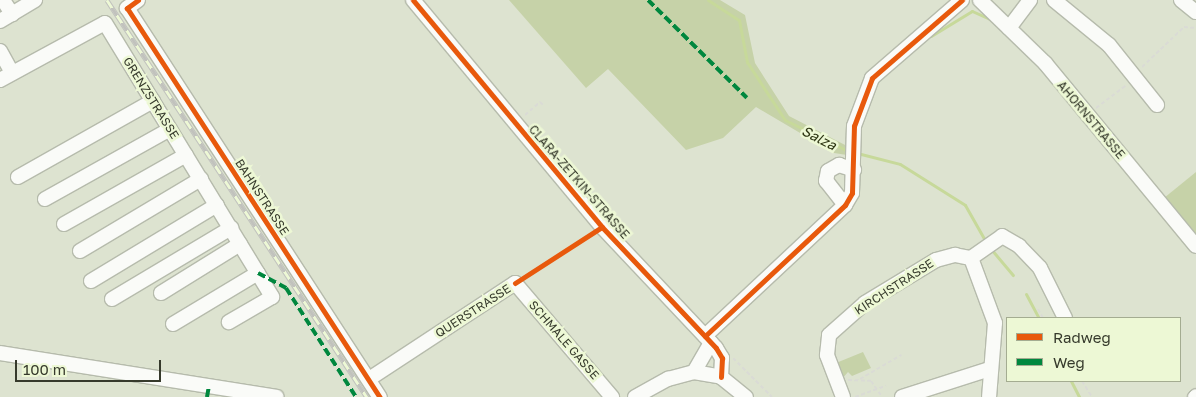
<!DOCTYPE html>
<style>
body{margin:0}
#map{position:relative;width:1196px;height:397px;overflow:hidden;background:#dde3d0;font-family:"Golos Text",sans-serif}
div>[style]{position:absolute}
.green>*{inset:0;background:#c6d2a8}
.stream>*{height:3px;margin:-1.5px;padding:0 1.5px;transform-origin:1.5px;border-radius:1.5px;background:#c7d99a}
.path>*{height:2px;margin-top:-1px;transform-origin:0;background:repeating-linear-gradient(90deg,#dadbd5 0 4px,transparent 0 6.5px)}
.roads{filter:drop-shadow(1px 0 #b6bbac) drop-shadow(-1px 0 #b6bbac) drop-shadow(0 1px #b6bbac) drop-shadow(0 -1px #b6bbac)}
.minor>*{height:14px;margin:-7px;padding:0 7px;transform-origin:7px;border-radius:7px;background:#fafbf8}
.rail>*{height:5px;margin-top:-2.5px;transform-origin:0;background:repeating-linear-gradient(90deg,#edf8d5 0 9px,#c1c2bd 0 18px);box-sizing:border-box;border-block:1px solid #c1c2bd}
.quiet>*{height:4px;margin-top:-2px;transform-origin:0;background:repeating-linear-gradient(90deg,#00873e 0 8px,transparent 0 12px)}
.cycleway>*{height:5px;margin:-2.5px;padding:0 2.5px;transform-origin:2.5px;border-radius:2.5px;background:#e8590c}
span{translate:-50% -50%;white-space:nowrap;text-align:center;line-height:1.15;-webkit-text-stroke:5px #edf8d5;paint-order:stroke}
.street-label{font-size:12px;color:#363a2c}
.water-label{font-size:14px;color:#2c3412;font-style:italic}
.legend{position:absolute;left:1006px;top:317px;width:175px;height:65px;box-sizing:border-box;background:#edf8d5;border:1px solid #a4ac91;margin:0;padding:6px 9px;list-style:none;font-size:15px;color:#363a2c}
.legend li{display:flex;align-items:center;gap:10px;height:25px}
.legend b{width:25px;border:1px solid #a4ac91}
.scale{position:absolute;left:15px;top:360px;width:146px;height:22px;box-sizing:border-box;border:2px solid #363a2c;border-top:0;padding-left:6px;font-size:15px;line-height:18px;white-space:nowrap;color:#363a2c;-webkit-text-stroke:4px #edf8d5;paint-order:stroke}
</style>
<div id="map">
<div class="green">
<div style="clip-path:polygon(509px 0,720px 0,745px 15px,755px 63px,789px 116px,847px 146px,847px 155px,834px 153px,756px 107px,723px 138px,686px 150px,608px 69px,586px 88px)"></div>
<div style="clip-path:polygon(1196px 172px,1196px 237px,1164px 198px)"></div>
<div style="clip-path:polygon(863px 352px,871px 368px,852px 376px,848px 372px,842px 379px,836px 363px)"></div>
</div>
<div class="stream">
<div style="left:708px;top:0;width:37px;rotate:33deg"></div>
<div style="left:739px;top:20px;width:43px;rotate:79.2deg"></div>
<div style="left:747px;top:62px;width:69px;rotate:56.8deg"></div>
<div style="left:785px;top:120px;width:70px;rotate:26.2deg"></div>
<div style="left:931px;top:36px;width:48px;rotate:-31.4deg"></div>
<div style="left:972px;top:11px;width:20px;rotate:24deg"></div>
<div style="left:857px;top:153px;width:44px;rotate:14.3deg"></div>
<div style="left:900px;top:164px;width:77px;rotate:32.2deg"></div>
<div style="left:965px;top:205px;width:43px;rotate:60.4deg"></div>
<div style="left:991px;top:249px;width:34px;rotate:50deg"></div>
<div style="left:1026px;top:294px;width:27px;rotate:62deg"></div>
<div style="left:1071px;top:381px;width:18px;rotate:63deg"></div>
</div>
<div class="path">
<div style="left:1142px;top:67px;width:58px;rotate:-43.6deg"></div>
<div style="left:1184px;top:27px;width:12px;rotate:5deg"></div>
<div style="left:1096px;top:108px;width:38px;rotate:-37deg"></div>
<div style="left:525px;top:115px;width:20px;rotate:-41deg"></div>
<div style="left:540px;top:102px;width:4px;rotate:45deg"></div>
<div style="left:1038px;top:309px;width:10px;rotate:61deg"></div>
<div style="left:733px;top:358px;width:55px;rotate:45deg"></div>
<div style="left:860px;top:379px;width:48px;rotate:-30.3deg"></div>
<div style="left:848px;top:380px;width:23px;rotate:2deg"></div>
<div style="left:871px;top:381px;width:19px;rotate:55deg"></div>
<div style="left:1082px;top:381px;width:19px;rotate:58deg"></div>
<div style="left:855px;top:397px;width:33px;rotate:-20deg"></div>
</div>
<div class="roads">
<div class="minor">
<div style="left:3px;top:0;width:17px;rotate:57deg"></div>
<div style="left:138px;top:0;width:14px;rotate:144deg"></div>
<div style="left:127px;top:8px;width:464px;rotate:57deg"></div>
<div style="left:413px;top:0;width:295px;rotate:50.2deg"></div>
<div style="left:602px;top:227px;width:166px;rotate:46.7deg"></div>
<div style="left:716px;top:348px;width:12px;rotate:59deg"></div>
<div style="left:722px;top:358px;width:19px;rotate:93deg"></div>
<div style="left:980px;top:0;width:91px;rotate:44.1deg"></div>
<div style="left:1045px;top:63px;width:237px;rotate:50.5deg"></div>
<div style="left:1054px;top:0;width:71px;rotate:39.3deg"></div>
<div style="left:1109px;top:45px;width:77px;rotate:51.3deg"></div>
<div style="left:1181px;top:0;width:19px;rotate:39deg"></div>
<div style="left:0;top:21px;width:41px;rotate:-31deg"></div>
<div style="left:1009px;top:28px;width:35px;rotate:-53deg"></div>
<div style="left:0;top:51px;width:25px;rotate:61deg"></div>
<div style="left:0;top:80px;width:119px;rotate:-28.5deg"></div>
<div style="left:105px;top:23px;width:321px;rotate:58.6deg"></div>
<div style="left:272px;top:297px;width:50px;rotate:149.8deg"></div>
<div style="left:18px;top:177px;width:155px;rotate:-29.4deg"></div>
<div style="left:45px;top:199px;width:143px;rotate:-29.2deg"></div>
<div style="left:845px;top:205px;width:31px;rotate:-128deg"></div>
<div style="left:826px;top:181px;width:10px;rotate:-79deg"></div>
<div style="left:828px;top:171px;width:13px;rotate:-29deg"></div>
<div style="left:839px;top:165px;width:16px;rotate:18deg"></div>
<div style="left:64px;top:224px;width:140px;rotate:-29.5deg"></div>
<div style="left:80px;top:251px;width:141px;rotate:-30.8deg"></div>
<div style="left:971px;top:258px;width:38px;rotate:-35deg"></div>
<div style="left:1002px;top:236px;width:20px;rotate:30deg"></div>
<div style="left:1019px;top:246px;width:30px;rotate:46deg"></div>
<div style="left:1040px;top:268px;width:56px;rotate:63.4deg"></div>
<div style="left:971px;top:258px;width:69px;rotate:69.7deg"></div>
<div style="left:995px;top:323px;width:74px;rotate:94.6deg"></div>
<div style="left:91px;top:281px;width:147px;rotate:-31.1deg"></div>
<div style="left:161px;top:293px;width:93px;rotate:-31.8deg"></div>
<div style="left:112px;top:299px;width:139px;rotate:-30.8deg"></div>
<div style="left:173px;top:324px;width:99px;rotate:-31deg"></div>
<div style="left:705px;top:336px;width:192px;rotate:-43.1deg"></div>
<div style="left:845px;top:205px;width:14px;rotate:-60deg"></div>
<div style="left:852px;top:193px;width:67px;rotate:-88.3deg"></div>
<div style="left:854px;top:126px;width:51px;rotate:-69.4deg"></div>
<div style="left:872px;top:78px;width:119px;rotate:-40.9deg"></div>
<div style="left:0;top:353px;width:280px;rotate:9deg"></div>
<div style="left:694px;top:372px;width:34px;rotate:-60deg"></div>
<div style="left:369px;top:379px;width:175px;rotate:-33.3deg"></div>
<div style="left:515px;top:283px;width:150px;rotate:49.6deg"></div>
<div style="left:635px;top:397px;width:38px;rotate:-29deg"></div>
<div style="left:668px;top:379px;width:27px;rotate:-15deg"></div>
<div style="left:694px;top:372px;width:27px;rotate:10deg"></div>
<div style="left:721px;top:377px;width:32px;rotate:39deg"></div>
<div style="left:843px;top:397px;width:45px;rotate:-110.9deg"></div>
<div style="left:827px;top:355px;width:20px;rotate:-84deg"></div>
<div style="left:829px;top:335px;width:48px;rotate:-41.6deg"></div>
<div style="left:865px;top:303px;width:83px;rotate:-31.2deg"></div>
<div style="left:936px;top:260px;width:20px;rotate:-15deg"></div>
<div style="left:955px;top:255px;width:16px;rotate:11deg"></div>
<div style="left:902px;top:397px;width:92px;rotate:-17.7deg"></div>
<div style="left:1195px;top:397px;width:1px;rotate:-45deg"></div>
</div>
</div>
<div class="rail">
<div style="left:107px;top:0;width:475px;rotate:56.8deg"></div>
</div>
<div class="quiet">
<div style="left:648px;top:0;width:139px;rotate:44.7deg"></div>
<div style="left:258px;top:273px;width:32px;rotate:28deg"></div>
<div style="left:286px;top:288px;width:130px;rotate:57.3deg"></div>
<div style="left:207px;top:397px;width:11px;rotate:-80deg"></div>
</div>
<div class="cycleway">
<div style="left:138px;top:0;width:14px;rotate:144deg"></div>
<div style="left:127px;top:8px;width:464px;rotate:57deg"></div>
<div style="left:413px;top:0;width:295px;rotate:50.2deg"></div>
<div style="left:602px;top:227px;width:166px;rotate:46.7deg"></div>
<div style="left:716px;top:348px;width:12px;rotate:59deg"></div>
<div style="left:722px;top:358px;width:19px;rotate:93deg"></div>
<div style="left:515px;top:283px;width:103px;rotate:-32.8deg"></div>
<div style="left:705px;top:336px;width:192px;rotate:-43.1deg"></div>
<div style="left:845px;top:205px;width:14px;rotate:-60deg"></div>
<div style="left:852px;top:193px;width:67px;rotate:-88.3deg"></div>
<div style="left:854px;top:126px;width:51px;rotate:-69.4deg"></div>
<div style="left:872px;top:78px;width:119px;rotate:-40.9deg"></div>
</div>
<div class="street-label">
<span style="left:151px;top:98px;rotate:58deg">GRENZSTRASSE</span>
<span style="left:1091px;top:120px;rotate:50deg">AHORNSTRASSE</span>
<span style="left:579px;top:182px;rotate:49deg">CLARA-ZETKIN-STRASSE</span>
<span style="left:262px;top:197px;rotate:57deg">BAHNSTRASSE</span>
<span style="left:894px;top:287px;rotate:-33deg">KIRCHSTRASSE</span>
<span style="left:473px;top:311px;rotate:-33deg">QUERSTRASSE</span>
<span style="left:564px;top:340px;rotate:49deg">SCHMALE GASSE</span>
</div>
<div class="water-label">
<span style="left:819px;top:138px;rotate:27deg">Salza</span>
</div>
<ul class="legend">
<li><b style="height:6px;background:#e8590c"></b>Radweg</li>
<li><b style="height:6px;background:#00873e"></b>Weg</li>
</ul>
<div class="scale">100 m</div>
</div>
